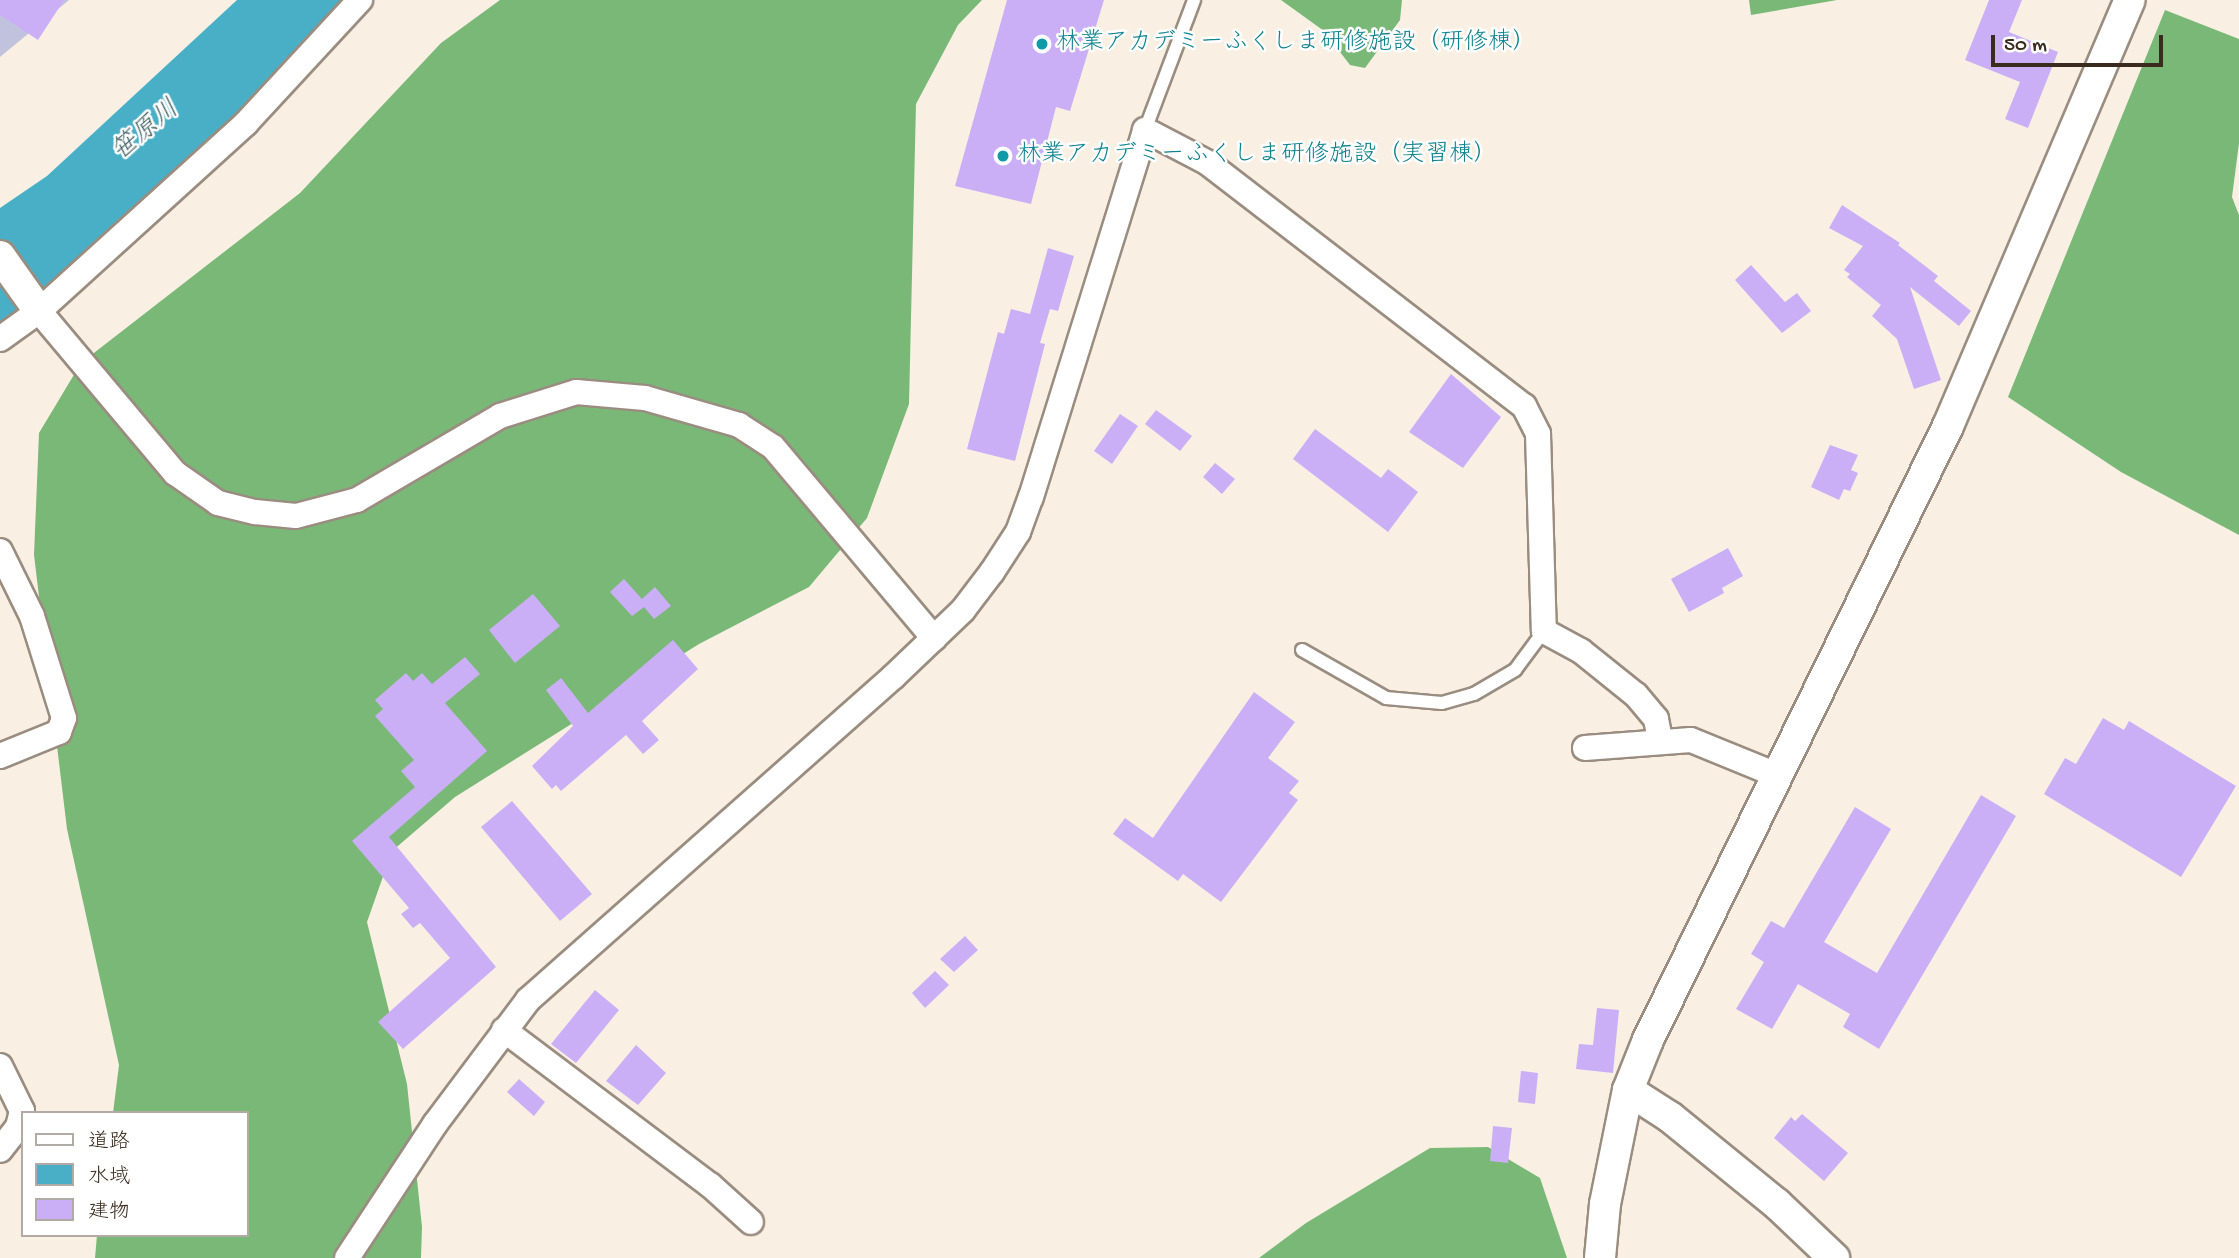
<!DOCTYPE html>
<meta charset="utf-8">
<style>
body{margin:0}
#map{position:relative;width:2239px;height:1258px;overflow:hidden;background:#f9f0e3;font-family:"Gochi Hand","Klee One",sans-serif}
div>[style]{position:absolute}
.industrial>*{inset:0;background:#c1c2dd}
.forest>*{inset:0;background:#7ab878}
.water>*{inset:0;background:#48afc7}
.building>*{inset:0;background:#caaff7}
.roads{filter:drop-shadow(2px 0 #9a8d80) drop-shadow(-2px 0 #9a8d80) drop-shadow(0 2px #9a8d80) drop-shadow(0 -2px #9a8d80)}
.service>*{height:12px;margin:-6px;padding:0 6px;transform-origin:6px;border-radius:6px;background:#fff}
.minor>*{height:24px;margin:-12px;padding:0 12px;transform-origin:12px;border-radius:12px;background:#fff}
.tertiary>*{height:30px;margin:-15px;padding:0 15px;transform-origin:15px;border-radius:15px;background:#fff}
.dots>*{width:19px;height:19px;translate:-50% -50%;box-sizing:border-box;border:4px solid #fff;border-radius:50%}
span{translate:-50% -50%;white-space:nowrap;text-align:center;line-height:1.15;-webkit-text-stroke:5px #fff;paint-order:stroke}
.culture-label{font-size:24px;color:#0d838f}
.left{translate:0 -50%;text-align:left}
.water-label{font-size:26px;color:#405f62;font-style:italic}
.legend{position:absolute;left:21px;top:1111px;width:228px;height:126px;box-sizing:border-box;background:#fff;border:2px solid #b1aaa5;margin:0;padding:9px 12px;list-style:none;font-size:21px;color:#3b2a1e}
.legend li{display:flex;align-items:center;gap:14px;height:35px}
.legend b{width:35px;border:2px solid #b1aaa5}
.scale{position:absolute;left:1991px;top:35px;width:172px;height:32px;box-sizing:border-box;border:4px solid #3b2a1e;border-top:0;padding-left:9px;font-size:21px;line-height:24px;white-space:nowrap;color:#3b2a1e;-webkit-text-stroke:5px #fff;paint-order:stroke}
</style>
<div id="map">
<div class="industrial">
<div style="clip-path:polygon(0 0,69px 0,0 57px)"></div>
</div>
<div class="forest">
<div style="clip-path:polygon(500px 0,982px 0,958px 25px,916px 104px,909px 404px,867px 518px,809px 587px,699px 644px,455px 797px,392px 851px,367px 922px,407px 1084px,422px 1227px,421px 1258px,95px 1258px,97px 1235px,247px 1235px,247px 1113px,113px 1113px,119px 1065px,67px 829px,34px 555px,39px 433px,81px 363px,300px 193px,441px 43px)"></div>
<div style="clip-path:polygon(1281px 0,1402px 0,1400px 20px,1365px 68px,1350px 65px,1324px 31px)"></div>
<div style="clip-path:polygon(1749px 0,1837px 0,1751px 15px)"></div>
<div style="clip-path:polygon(2165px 10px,2239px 39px,2239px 143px,2232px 197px,2239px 215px,2239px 535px,2121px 472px,2008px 397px)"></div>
<div style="clip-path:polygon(1488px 1147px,1540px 1178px,1567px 1258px,1259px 1258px,1306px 1223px,1430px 1148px)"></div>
</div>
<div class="water">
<div style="clip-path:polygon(237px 0,360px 0,119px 249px,0 332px,0 208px,47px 176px)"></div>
</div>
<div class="building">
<div style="clip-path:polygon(0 0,64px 0,38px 40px,0 15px)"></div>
<div style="clip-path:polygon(1007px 0,1104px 0,1070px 111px,1056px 107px,1031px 204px,955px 186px)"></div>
<div style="clip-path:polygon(1989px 0,2022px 0,2009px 32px,2058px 52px,2028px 128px,2005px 119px,2020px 82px,1965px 60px)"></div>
<div style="clip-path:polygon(1842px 205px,1900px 243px,1898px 245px,1938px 276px,1934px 281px,1971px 311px,1959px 326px,1910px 287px,1941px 380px,1914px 389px,1897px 339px,1872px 316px,1881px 305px,1847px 277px,1850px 274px,1844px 270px,1863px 246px,1829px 228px)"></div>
<div style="clip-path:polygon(1048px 248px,1074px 256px,1058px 311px,1050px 309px,1040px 343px,1045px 344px,1015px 461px,967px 449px,998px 332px,1004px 334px,1011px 309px,1030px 314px)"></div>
<div style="clip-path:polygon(1751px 265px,1785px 302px,1797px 293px,1811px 311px,1782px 333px,1735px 280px)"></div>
<div style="clip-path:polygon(1451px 374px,1501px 417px,1463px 468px,1409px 432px)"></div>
<div style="clip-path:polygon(1156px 410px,1192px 436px,1180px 451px,1145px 424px)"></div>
<div style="clip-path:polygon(1120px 414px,1138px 426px,1112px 464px,1094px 451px)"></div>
<div style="clip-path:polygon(1315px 429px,1381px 478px,1388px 469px,1418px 492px,1388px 532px,1293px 459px)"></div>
<div style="clip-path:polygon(1830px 445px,1858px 455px,1851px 470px,1858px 473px,1850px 491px,1844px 489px,1839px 500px,1811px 487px)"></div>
<div style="clip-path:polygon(1215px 463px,1235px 479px,1222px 494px,1203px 477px)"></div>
<div style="clip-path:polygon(1728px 548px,1743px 576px,1722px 588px,1724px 593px,1689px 612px,1671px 579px)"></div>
<div style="clip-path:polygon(624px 579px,642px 599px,655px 587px,671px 606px,654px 619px,644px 607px,632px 616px,610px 592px)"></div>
<div style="clip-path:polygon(533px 594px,560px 626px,515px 663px,489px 630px)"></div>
<div style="clip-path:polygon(673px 640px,698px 669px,642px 721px,659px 740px,643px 754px,626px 735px,561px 791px,556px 785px,552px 789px,532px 766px,573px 726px,546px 690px,561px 678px,588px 713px)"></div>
<div style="clip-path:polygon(465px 657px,480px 674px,445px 703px,487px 751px,389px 837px,496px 967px,403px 1049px,378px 1022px,450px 958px,420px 923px,413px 928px,401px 914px,409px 908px,352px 841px,415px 787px,401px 771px,414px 760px,375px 716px,383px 709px,375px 700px,406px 673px,413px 681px,422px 673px,432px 684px)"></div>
<div style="clip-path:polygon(1254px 692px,1295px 722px,1268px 758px,1299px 781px,1289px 793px,1298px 800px,1221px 902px,1183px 874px,1178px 881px,1113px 834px,1125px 818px,1153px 838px)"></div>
<div style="clip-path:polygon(2103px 718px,2124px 730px,2129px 721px,2236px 786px,2181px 877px,2044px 794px,2065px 758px,2076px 764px)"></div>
<div style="clip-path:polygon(1981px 795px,2016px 816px,1879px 1049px,1843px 1027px,1850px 1014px,1798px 984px,1772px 1029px,1736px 1009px,1764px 962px,1751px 954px,1771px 921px,1784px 928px,1855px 807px,1891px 829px,1824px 942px,1877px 973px)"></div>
<div style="clip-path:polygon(512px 801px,592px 894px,560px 921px,481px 827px)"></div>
<div style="clip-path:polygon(965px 936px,978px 950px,954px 972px,940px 959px)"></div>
<div style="clip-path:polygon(935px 971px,949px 985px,925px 1008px,912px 993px)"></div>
<div style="clip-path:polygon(595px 990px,619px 1010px,576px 1063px,551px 1044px)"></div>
<div style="clip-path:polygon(1597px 1008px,1619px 1010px,1613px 1073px,1576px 1069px,1579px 1044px,1593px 1045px)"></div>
<div style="clip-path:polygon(636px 1045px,666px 1073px,638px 1105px,606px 1081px)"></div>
<div style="clip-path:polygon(1521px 1071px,1538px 1073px,1535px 1104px,1518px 1102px)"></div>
<div style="clip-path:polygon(519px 1079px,545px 1102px,534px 1116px,507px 1092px)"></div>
<div style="clip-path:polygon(1802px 1114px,1848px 1153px,1824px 1181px,1774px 1138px,1791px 1117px,1795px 1121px)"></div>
<div style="clip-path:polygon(1493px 1126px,1512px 1128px,1508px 1163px,1490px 1161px)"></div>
</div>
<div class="roads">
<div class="service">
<div style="left:1145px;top:130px;width:139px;rotate:-69.3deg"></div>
<div style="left:1302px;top:650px;width:97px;rotate:29.7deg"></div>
<div style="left:1386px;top:698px;width:56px;rotate:5.1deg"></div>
<div style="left:1442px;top:703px;width:33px;rotate:-16deg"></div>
<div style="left:1474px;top:694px;width:48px;rotate:-30.3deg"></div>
<div style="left:1515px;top:670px;width:49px;rotate:-53.4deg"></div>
</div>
<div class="minor">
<div style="left:39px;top:311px;width:212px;rotate:50deg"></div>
<div style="left:175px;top:473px;width:52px;rotate:34.9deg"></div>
<div style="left:218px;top:503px;width:38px;rotate:14deg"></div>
<div style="left:255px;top:512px;width:41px;rotate:5.6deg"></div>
<div style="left:296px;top:516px;width:63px;rotate:-14.7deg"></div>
<div style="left:357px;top:500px;width:166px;rotate:-30.4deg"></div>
<div style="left:500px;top:416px;width:80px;rotate:-17.5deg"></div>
<div style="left:576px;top:392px;width:69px;rotate:5deg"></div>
<div style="left:645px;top:398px;width:98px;rotate:16deg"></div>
<div style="left:739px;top:425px;width:40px;rotate:32.9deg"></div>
<div style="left:773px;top:447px;width:250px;rotate:49.9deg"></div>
<div style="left:0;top:339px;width:48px;rotate:-35.7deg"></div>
<div style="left:39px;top:311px;width:280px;rotate:-42.2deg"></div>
<div style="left:246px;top:123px;width:168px;rotate:-47.2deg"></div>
<div style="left:0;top:551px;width:72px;rotate:63.8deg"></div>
<div style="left:32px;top:616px;width:107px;rotate:72.6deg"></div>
<div style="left:64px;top:718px;width:15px;rotate:110deg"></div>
<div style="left:59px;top:732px;width:64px;rotate:157.9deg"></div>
<div style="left:1585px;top:748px;width:106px;rotate:-4.3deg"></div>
<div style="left:1691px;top:740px;width:95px;rotate:22.2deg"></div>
<div style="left:504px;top:1030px;width:258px;rotate:37deg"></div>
<div style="left:710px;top:1185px;width:55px;rotate:42.1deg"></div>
<div style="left:0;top:1066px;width:50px;rotate:63.9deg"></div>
<div style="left:22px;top:1111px;width:16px;rotate:104deg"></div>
<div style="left:18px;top:1127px;width:29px;rotate:128deg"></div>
<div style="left:347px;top:1258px;width:160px;rotate:-56.7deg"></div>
<div style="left:435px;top:1124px;width:155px;rotate:-53.1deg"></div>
<div style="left:528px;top:1000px;width:487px;rotate:-41.5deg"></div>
<div style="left:893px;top:677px;width:97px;rotate:-43.7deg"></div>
<div style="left:963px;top:610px;width:48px;rotate:-52.7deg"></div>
<div style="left:992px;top:572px;width:48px;rotate:-57deg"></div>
<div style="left:1018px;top:532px;width:37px;rotate:-70deg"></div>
<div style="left:1031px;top:497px;width:384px;rotate:-72.7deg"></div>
<div style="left:1145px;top:130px;width:71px;rotate:27.6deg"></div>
<div style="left:1208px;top:163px;width:399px;rotate:37.6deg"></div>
<div style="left:1524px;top:406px;width:31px;rotate:63deg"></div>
<div style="left:1538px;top:434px;width:197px;rotate:88.3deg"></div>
<div style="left:1544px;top:631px;width:42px;rotate:28.4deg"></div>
<div style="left:1581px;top:651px;width:70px;rotate:38.7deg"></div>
<div style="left:1636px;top:695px;width:31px;rotate:50deg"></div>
<div style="left:1656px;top:719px;width:21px;rotate:79deg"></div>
</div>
<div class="tertiary">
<div style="left:0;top:256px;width:67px;rotate:54.7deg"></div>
<div style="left:1628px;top:1090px;width:50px;rotate:32.7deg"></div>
<div style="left:1670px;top:1117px;width:138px;rotate:39.1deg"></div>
<div style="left:1777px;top:1204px;width:79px;rotate:43.5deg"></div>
<div style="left:1600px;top:1258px;width:54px;rotate:-84.7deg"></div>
<div style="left:1605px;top:1204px;width:116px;rotate:-78.6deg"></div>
<div style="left:1628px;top:1090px;width:54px;rotate:-68.2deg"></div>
<div style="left:1648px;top:1040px;width:683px;rotate:-63.96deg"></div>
<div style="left:1948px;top:426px;width:463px;rotate:-66.9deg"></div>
</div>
</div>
<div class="dots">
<div style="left:1042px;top:44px;background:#0f9aa8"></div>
<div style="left:1003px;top:156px;background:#0f9aa8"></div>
</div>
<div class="culture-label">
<span class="left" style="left:1056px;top:44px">林業アカデミーふくしま研修施設（研修棟）</span>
<span class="left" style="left:1017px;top:156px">林業アカデミーふくしま研修施設（実習棟）</span>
</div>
<div class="water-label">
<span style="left:147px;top:132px;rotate:-40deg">笹原川</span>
</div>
<ul class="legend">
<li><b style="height:9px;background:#fff"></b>道路</li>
<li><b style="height:19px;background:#48afc7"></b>水域</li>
<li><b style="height:19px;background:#caaff7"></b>建物</li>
</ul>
<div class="scale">50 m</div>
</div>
